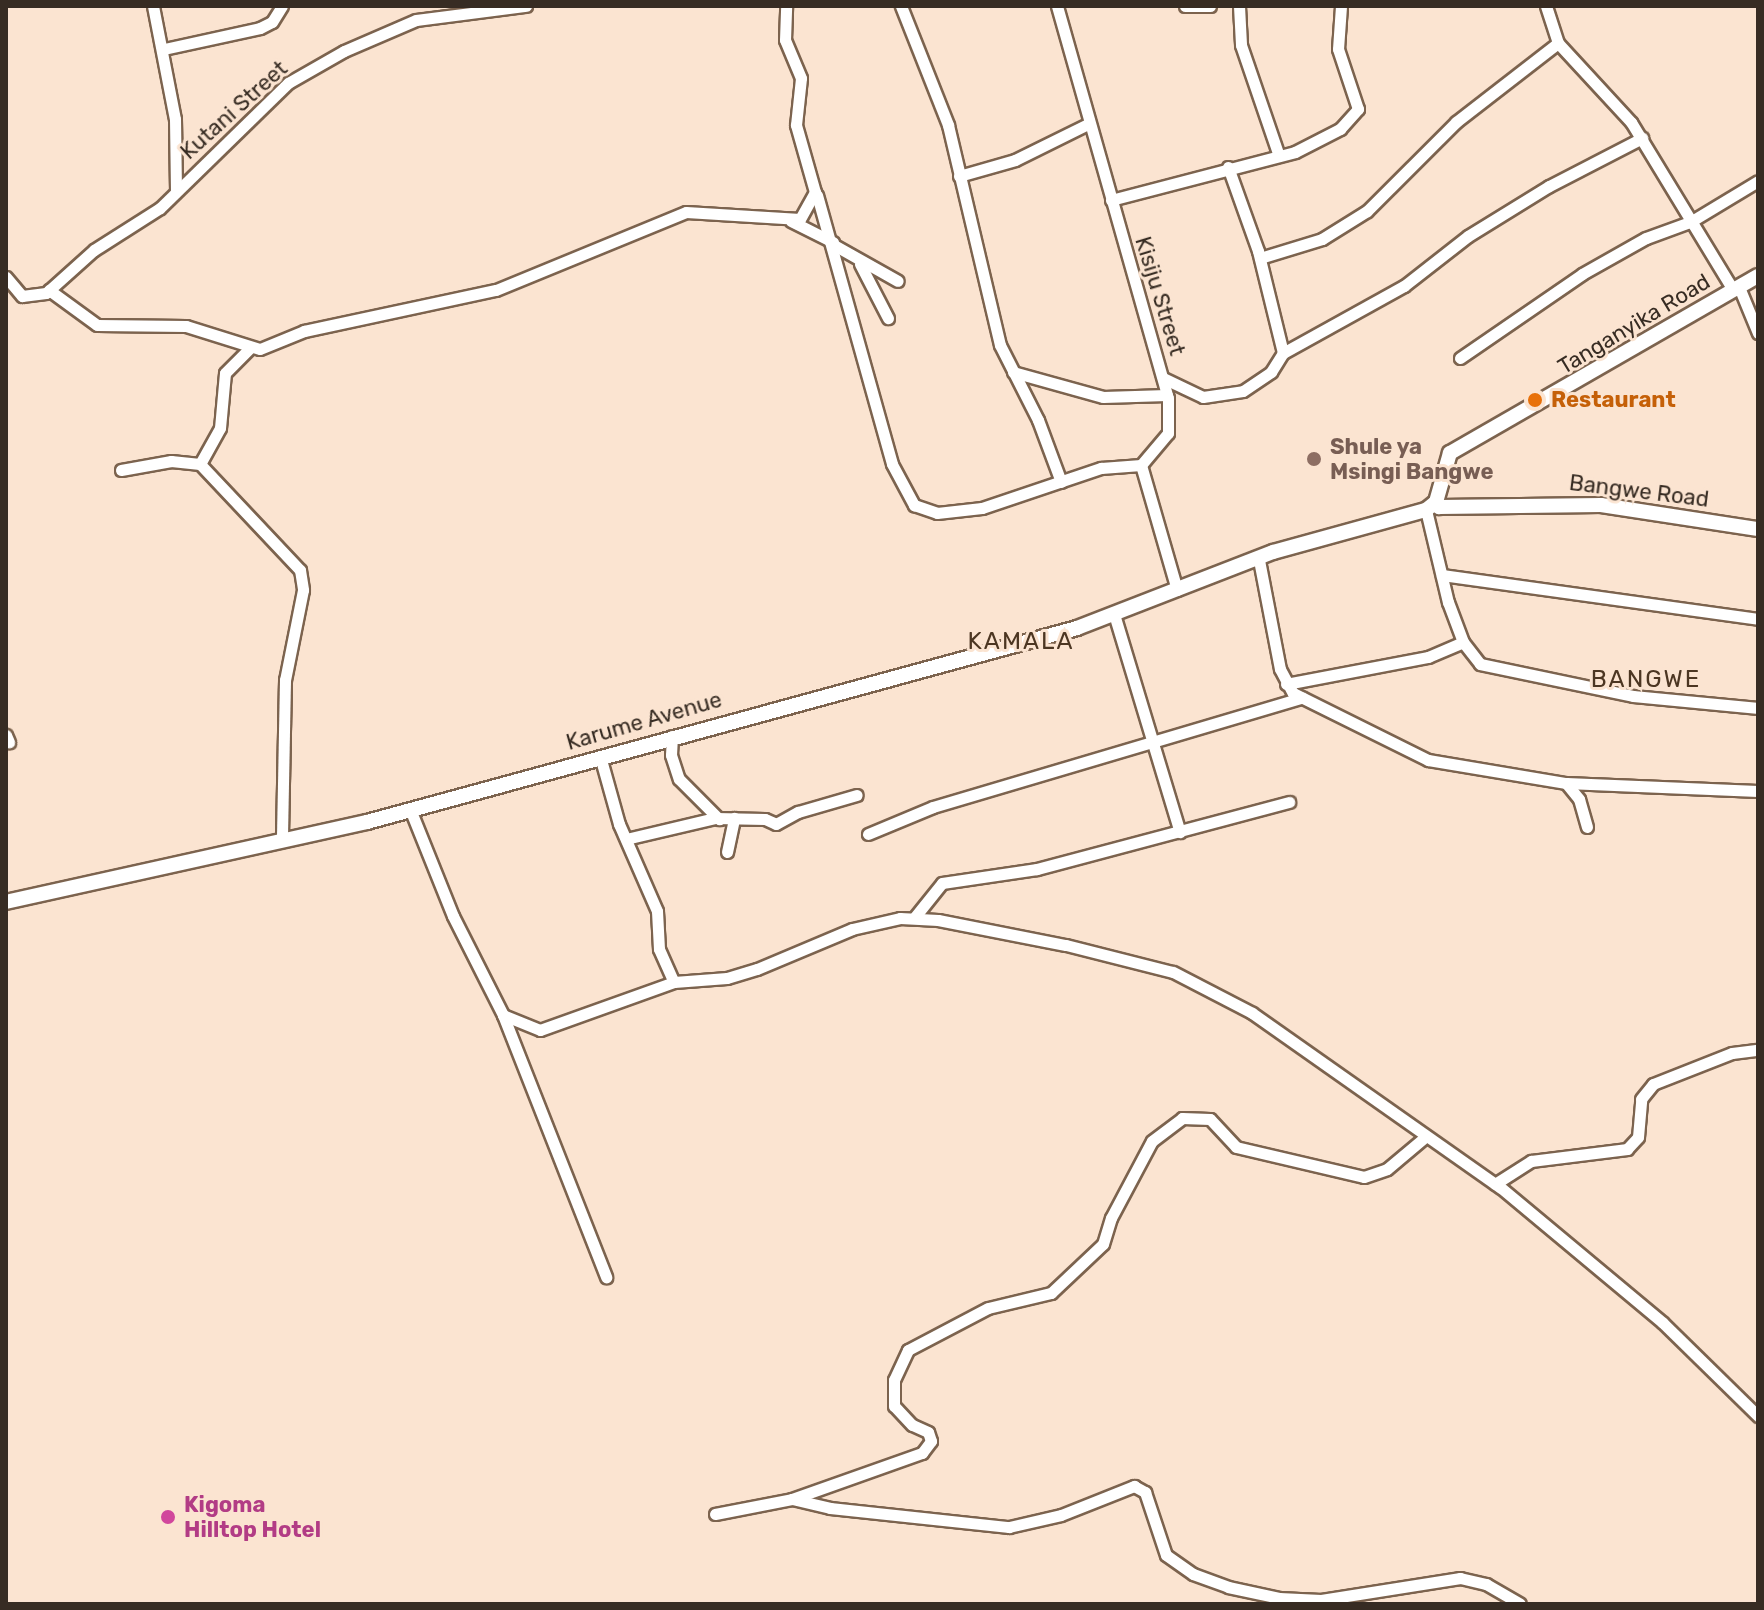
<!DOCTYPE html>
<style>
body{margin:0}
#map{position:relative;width:1764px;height:1610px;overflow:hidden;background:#fbe4d1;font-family:Rubik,sans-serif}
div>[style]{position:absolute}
.roads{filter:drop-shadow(2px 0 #7c634e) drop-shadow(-2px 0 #7c634e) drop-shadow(0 2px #7c634e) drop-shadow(0 -2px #7c634e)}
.minor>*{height:11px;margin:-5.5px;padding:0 5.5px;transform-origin:5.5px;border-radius:5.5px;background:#fff}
.tertiary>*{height:14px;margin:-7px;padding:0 7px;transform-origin:7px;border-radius:7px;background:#fff}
.dots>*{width:22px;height:22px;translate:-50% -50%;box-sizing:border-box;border:4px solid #fbe4d1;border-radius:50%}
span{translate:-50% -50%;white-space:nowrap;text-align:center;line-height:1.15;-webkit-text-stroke:6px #fbe4d1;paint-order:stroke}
.street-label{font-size:22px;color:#372c23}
.food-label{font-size:22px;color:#c56008;font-weight:700}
.left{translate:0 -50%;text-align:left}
.education-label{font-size:22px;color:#785e54;font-weight:700}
.hotel-label{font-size:22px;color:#b23c85;font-weight:700}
.neighbourhood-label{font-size:24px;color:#4c3622;letter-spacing:2px}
.frame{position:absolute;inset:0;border:8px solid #372c23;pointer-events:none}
</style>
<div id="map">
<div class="roads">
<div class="minor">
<div style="left:153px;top:6px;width:115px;rotate:79deg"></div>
<div style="left:175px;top:119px;width:72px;rotate:89.2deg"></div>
<div style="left:901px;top:6px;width:128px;rotate:68.4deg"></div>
<div style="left:948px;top:125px;width:226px;rotate:76.7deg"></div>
<div style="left:1000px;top:345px;width:84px;rotate:63.1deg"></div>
<div style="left:1038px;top:420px;width:66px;rotate:69.6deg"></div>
<div style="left:1057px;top:6px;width:407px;rotate:74.2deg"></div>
<div style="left:1168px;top:398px;width:35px;rotate:90deg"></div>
<div style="left:1168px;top:433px;width:42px;rotate:130.2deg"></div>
<div style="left:1141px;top:465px;width:130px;rotate:73.9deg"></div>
<div style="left:1185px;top:6px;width:25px"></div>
<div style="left:1239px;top:6px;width:39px;rotate:87deg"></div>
<div style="left:1241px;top:45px;width:117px;rotate:71.1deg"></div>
<div style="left:1546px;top:6px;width:39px;rotate:72deg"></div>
<div style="left:1558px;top:43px;width:108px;rotate:47.3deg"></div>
<div style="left:1631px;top:122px;width:197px;rotate:58.7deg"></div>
<div style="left:164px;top:49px;width:98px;rotate:-12.3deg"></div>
<div style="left:260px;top:28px;width:13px;rotate:-27deg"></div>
<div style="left:272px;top:22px;width:19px;rotate:-58deg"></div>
<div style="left:1228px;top:167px;width:89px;rotate:70.3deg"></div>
<div style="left:1258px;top:251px;width:105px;rotate:76.2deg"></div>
<div style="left:959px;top:176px;width:58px;rotate:-15.9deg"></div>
<div style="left:1015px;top:160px;width:81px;rotate:-26.3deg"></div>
<div style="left:817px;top:195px;width:279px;rotate:74.4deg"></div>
<div style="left:892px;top:464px;width:47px;rotate:61.8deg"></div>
<div style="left:914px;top:505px;width:24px;rotate:19deg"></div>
<div style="left:937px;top:513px;width:45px;rotate:-6.3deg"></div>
<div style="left:982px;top:508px;width:126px;rotate:-18.6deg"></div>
<div style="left:1101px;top:468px;width:40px;rotate:-4.3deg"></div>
<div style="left:1111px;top:200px;width:190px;rotate:-14.6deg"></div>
<div style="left:1295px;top:152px;width:51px;rotate:-27.1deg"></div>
<div style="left:1340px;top:129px;width:27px;rotate:-48deg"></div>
<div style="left:1358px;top:109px;width:63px;rotate:-108.4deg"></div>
<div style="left:1338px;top:49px;width:43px;rotate:-86deg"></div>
<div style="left:791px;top:221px;width:47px;rotate:26.6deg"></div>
<div style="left:834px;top:245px;width:73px;rotate:29.4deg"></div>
<div style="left:1260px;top:258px;width:65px;rotate:-17deg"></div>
<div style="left:1322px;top:239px;width:53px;rotate:-31.9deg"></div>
<div style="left:1367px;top:211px;width:126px;rotate:-45deg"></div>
<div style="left:1456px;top:122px;width:129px;rotate:-37.8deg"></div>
<div style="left:860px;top:264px;width:61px;rotate:62.6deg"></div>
<div style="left:6px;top:277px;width:25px;rotate:50deg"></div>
<div style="left:22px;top:296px;width:24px;rotate:-7deg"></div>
<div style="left:46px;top:293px;width:64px;rotate:-41.9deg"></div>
<div style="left:94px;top:250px;width:78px;rotate:-32.5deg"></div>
<div style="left:160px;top:208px;width:179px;rotate:-44.3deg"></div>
<div style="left:288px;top:83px;width:64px;rotate:-29.7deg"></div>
<div style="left:344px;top:51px;width:78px;rotate:-23.3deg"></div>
<div style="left:416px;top:20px;width:111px;rotate:-7.3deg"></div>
<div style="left:1739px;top:287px;width:50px;rotate:67.6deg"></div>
<div style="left:49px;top:290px;width:59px;rotate:36.1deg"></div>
<div style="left:97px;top:325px;width:89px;rotate:0.6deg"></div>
<div style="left:186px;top:326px;width:77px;rotate:17.3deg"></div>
<div style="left:260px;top:349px;width:48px;rotate:-22.2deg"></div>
<div style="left:304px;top:331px;width:196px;rotate:-12.1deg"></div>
<div style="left:496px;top:290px;width:205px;rotate:-22.3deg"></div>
<div style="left:686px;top:212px;width:114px;rotate:3.5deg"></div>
<div style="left:800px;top:219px;width:31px;rotate:-61deg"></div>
<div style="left:815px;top:192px;width:70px;rotate:-105.8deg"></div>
<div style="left:796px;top:125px;width:47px;rotate:-83.9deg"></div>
<div style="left:801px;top:78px;width:41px;rotate:-112.8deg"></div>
<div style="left:785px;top:40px;width:34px;rotate:-88deg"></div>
<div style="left:1460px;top:358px;width:148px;rotate:-34.5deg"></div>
<div style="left:1582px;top:274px;width:73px;rotate:-29.4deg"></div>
<div style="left:1646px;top:238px;width:47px;rotate:-20deg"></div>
<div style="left:1690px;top:222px;width:79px;rotate:-31.1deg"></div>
<div style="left:1013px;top:372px;width:93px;rotate:15.5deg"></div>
<div style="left:1103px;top:397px;width:64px;rotate:-1.8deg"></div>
<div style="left:1163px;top:378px;width:44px;rotate:25.4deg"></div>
<div style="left:1203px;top:397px;width:40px;rotate:-8.5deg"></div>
<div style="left:1243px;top:391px;width:34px;rotate:-34deg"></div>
<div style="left:1271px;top:372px;width:22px;rotate:-58deg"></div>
<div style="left:1283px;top:353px;width:138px;rotate:-29deg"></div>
<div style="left:1404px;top:286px;width:81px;rotate:-38deg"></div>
<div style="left:1468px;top:236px;width:95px;rotate:-31.7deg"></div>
<div style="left:1549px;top:186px;width:105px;rotate:-27.3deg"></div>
<div style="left:200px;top:464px;width:41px;rotate:-60.9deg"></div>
<div style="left:220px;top:428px;width:55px;rotate:-84.8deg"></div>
<div style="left:225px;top:373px;width:34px;rotate:-45deg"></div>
<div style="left:121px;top:470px;width:51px;rotate:-10.2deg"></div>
<div style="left:171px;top:461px;width:29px;rotate:6deg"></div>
<div style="left:200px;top:464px;width:146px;rotate:46.7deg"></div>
<div style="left:300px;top:570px;width:20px;rotate:81deg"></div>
<div style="left:303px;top:590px;width:92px;rotate:101.3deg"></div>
<div style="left:285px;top:680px;width:161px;rotate:91.1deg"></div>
<div style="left:1426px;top:510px;width:95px;rotate:76.6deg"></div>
<div style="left:1448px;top:602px;width:43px;rotate:69.4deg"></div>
<div style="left:1463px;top:642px;width:28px;rotate:52deg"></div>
<div style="left:1480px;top:664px;width:156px;rotate:11.8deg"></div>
<div style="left:1633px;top:696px;width:126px;rotate:5.5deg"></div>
<div style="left:1259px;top:560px;width:111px;rotate:79.1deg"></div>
<div style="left:1280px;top:669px;width:27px;rotate:62deg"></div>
<div style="left:1293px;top:693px;width:151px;rotate:26.4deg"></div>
<div style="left:1428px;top:760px;width:140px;rotate:9.5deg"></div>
<div style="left:1566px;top:783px;width:21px;rotate:51deg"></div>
<div style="left:1579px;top:799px;width:29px;rotate:74deg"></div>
<div style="left:1442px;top:575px;width:319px;rotate:7.9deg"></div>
<div style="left:1114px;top:614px;width:228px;rotate:73.2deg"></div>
<div style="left:1286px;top:684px;width:145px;rotate:-10.8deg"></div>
<div style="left:1428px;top:657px;width:38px;rotate:-23deg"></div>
<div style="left:6px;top:735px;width:8px;rotate:67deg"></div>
<div style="left:672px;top:736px;width:19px;rotate:93deg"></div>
<div style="left:671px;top:755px;width:25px;rotate:72deg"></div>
<div style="left:679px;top:779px;width:57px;rotate:45deg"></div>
<div style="left:600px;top:756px;width:71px;rotate:74.4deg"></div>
<div style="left:619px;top:824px;width:95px;rotate:66.4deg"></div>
<div style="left:657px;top:911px;width:38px;rotate:87deg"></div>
<div style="left:659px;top:949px;width:36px;rotate:66deg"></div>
<div style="left:1566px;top:783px;width:192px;rotate:2.4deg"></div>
<div style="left:410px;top:809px;width:115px;rotate:68.1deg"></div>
<div style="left:453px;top:916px;width:111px;rotate:63.2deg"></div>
<div style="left:503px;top:1015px;width:282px;rotate:68.5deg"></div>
<div style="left:868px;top:834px;width:70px;rotate:-22.6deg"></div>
<div style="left:933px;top:807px;width:385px;rotate:-16.5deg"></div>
<div style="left:626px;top:839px;width:91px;rotate:-13.3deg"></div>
<div style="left:715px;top:818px;width:50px;rotate:1.1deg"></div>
<div style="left:765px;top:819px;width:12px;rotate:24deg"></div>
<div style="left:776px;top:824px;width:25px;rotate:-29deg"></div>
<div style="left:798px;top:812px;width:61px;rotate:-16.1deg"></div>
<div style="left:727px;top:852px;width:35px;rotate:-78deg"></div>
<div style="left:914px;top:918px;width:45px;rotate:-51.3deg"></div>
<div style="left:942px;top:883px;width:96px;rotate:-8.4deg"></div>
<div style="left:1037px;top:869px;width:261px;rotate:-14.9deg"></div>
<div style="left:503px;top:1015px;width:40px;rotate:22deg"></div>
<div style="left:540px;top:1030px;width:142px;rotate:-19.7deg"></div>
<div style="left:674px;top:982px;width:53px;rotate:-4.3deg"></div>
<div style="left:727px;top:978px;width:31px;rotate:-17deg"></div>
<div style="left:757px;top:969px;width:103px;rotate:-22.8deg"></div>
<div style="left:852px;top:929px;width:49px;rotate:-12.9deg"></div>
<div style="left:900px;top:918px;width:38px;rotate:3deg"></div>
<div style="left:938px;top:920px;width:130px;rotate:11.1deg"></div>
<div style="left:1066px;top:945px;width:110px;rotate:14.2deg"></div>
<div style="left:1173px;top:972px;width:89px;rotate:27.4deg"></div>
<div style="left:1252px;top:1013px;width:303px;rotate:35.1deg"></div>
<div style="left:1500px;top:1187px;width:212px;rotate:39.8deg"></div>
<div style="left:1663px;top:1323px;width:133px;rotate:44.4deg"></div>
<div style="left:1495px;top:1184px;width:43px;rotate:-32.6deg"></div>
<div style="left:1531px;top:1161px;width:97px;rotate:-7.1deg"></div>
<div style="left:1627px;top:1149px;width:16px;rotate:-47deg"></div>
<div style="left:1638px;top:1137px;width:38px;rotate:-85deg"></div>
<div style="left:1641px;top:1099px;width:19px;rotate:-51deg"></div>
<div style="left:1653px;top:1084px;width:85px;rotate:-21.4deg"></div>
<div style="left:1732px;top:1053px;width:26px;rotate:-7deg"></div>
<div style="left:792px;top:1499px;width:138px;rotate:-19.5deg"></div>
<div style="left:922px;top:1453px;width:15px;rotate:-53deg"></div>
<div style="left:931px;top:1441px;width:9px;rotate:-108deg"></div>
<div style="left:928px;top:1432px;width:17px;rotate:-156deg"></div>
<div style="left:912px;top:1425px;width:26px;rotate:-133deg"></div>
<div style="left:894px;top:1406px;width:26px;rotate:-90deg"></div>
<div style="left:894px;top:1380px;width:33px;rotate:-65deg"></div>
<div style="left:908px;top:1350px;width:90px;rotate:-27.7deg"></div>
<div style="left:988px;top:1308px;width:65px;rotate:-13.4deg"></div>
<div style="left:1051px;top:1293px;width:71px;rotate:-43.3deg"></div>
<div style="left:1103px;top:1244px;width:27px;rotate:-73deg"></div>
<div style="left:1111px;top:1218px;width:87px;rotate:-62deg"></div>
<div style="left:1152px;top:1141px;width:38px;rotate:-37deg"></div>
<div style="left:1182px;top:1118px;width:28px;rotate:2deg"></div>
<div style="left:1210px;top:1119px;width:38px;rotate:47deg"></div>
<div style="left:1236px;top:1147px;width:131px;rotate:13.2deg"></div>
<div style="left:1364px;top:1177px;width:24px;rotate:-19deg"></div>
<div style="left:1387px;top:1169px;width:48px;rotate:-40deg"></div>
<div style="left:715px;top:1514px;width:78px;rotate:-11deg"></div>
<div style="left:792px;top:1499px;width:39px;rotate:13deg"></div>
<div style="left:830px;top:1508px;width:180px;rotate:6.1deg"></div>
<div style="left:1009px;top:1527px;width:53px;rotate:-13deg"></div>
<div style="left:1061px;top:1515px;width:79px;rotate:-21.7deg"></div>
<div style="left:1134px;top:1486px;width:13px;rotate:29deg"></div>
<div style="left:1145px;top:1492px;width:66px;rotate:71.6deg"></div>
<div style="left:1166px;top:1555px;width:33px;rotate:35deg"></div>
<div style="left:1193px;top:1574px;width:37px;rotate:20deg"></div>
<div style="left:1228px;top:1587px;width:52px;rotate:12.2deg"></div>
<div style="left:1279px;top:1598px;width:42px;rotate:2.7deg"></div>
<div style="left:1321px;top:1600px;width:141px;rotate:-9deg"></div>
<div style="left:1460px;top:1578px;width:27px;rotate:13deg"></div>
<div style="left:1486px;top:1584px;width:39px;rotate:30deg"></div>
</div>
<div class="tertiary">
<div style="left:1436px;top:502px;width:51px;rotate:-74.1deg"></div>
<div style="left:1450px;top:453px;width:355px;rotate:-29.9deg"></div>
<div style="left:6px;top:902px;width:370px;rotate:-12.5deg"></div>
<div style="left:367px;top:822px;width:736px;rotate:-15.28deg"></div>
<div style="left:1077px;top:628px;width:210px;rotate:-21.2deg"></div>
<div style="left:1273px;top:552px;width:159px;rotate:-15.4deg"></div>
<div style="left:1426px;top:510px;width:13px;rotate:-39deg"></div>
<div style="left:1436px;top:502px;width:6px;rotate:59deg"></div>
<div style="left:1439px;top:507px;width:162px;rotate:-0.7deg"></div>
<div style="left:1601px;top:505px;width:159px;rotate:8.7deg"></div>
</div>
</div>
<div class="dots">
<div style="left:1535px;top:400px;background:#e8710a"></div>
<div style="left:1314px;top:459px;background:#8d6e63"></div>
<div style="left:168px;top:1517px;background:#d1479c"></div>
</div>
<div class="street-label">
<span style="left:234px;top:110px;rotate:-42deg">Kutani Street</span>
<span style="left:1160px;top:296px;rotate:73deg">Kisiju Street</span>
<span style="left:1634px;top:324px;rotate:-31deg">Tanganyika Road</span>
<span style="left:1639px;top:491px;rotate:7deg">Bangwe Road</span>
<span style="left:644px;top:721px;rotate:-16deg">Karume Avenue</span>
</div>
<div class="food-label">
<span class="left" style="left:1551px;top:400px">Restaurant</span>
</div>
<div class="education-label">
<span class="left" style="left:1330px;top:459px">Shule ya<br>Msingi Bangwe</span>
</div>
<div class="hotel-label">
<span class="left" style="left:184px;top:1517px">Kigoma<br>Hilltop Hotel</span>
</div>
<div class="neighbourhood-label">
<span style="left:1021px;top:642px">KAMALA</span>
<span style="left:1646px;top:680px">BANGWE</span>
</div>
<div class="frame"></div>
</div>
